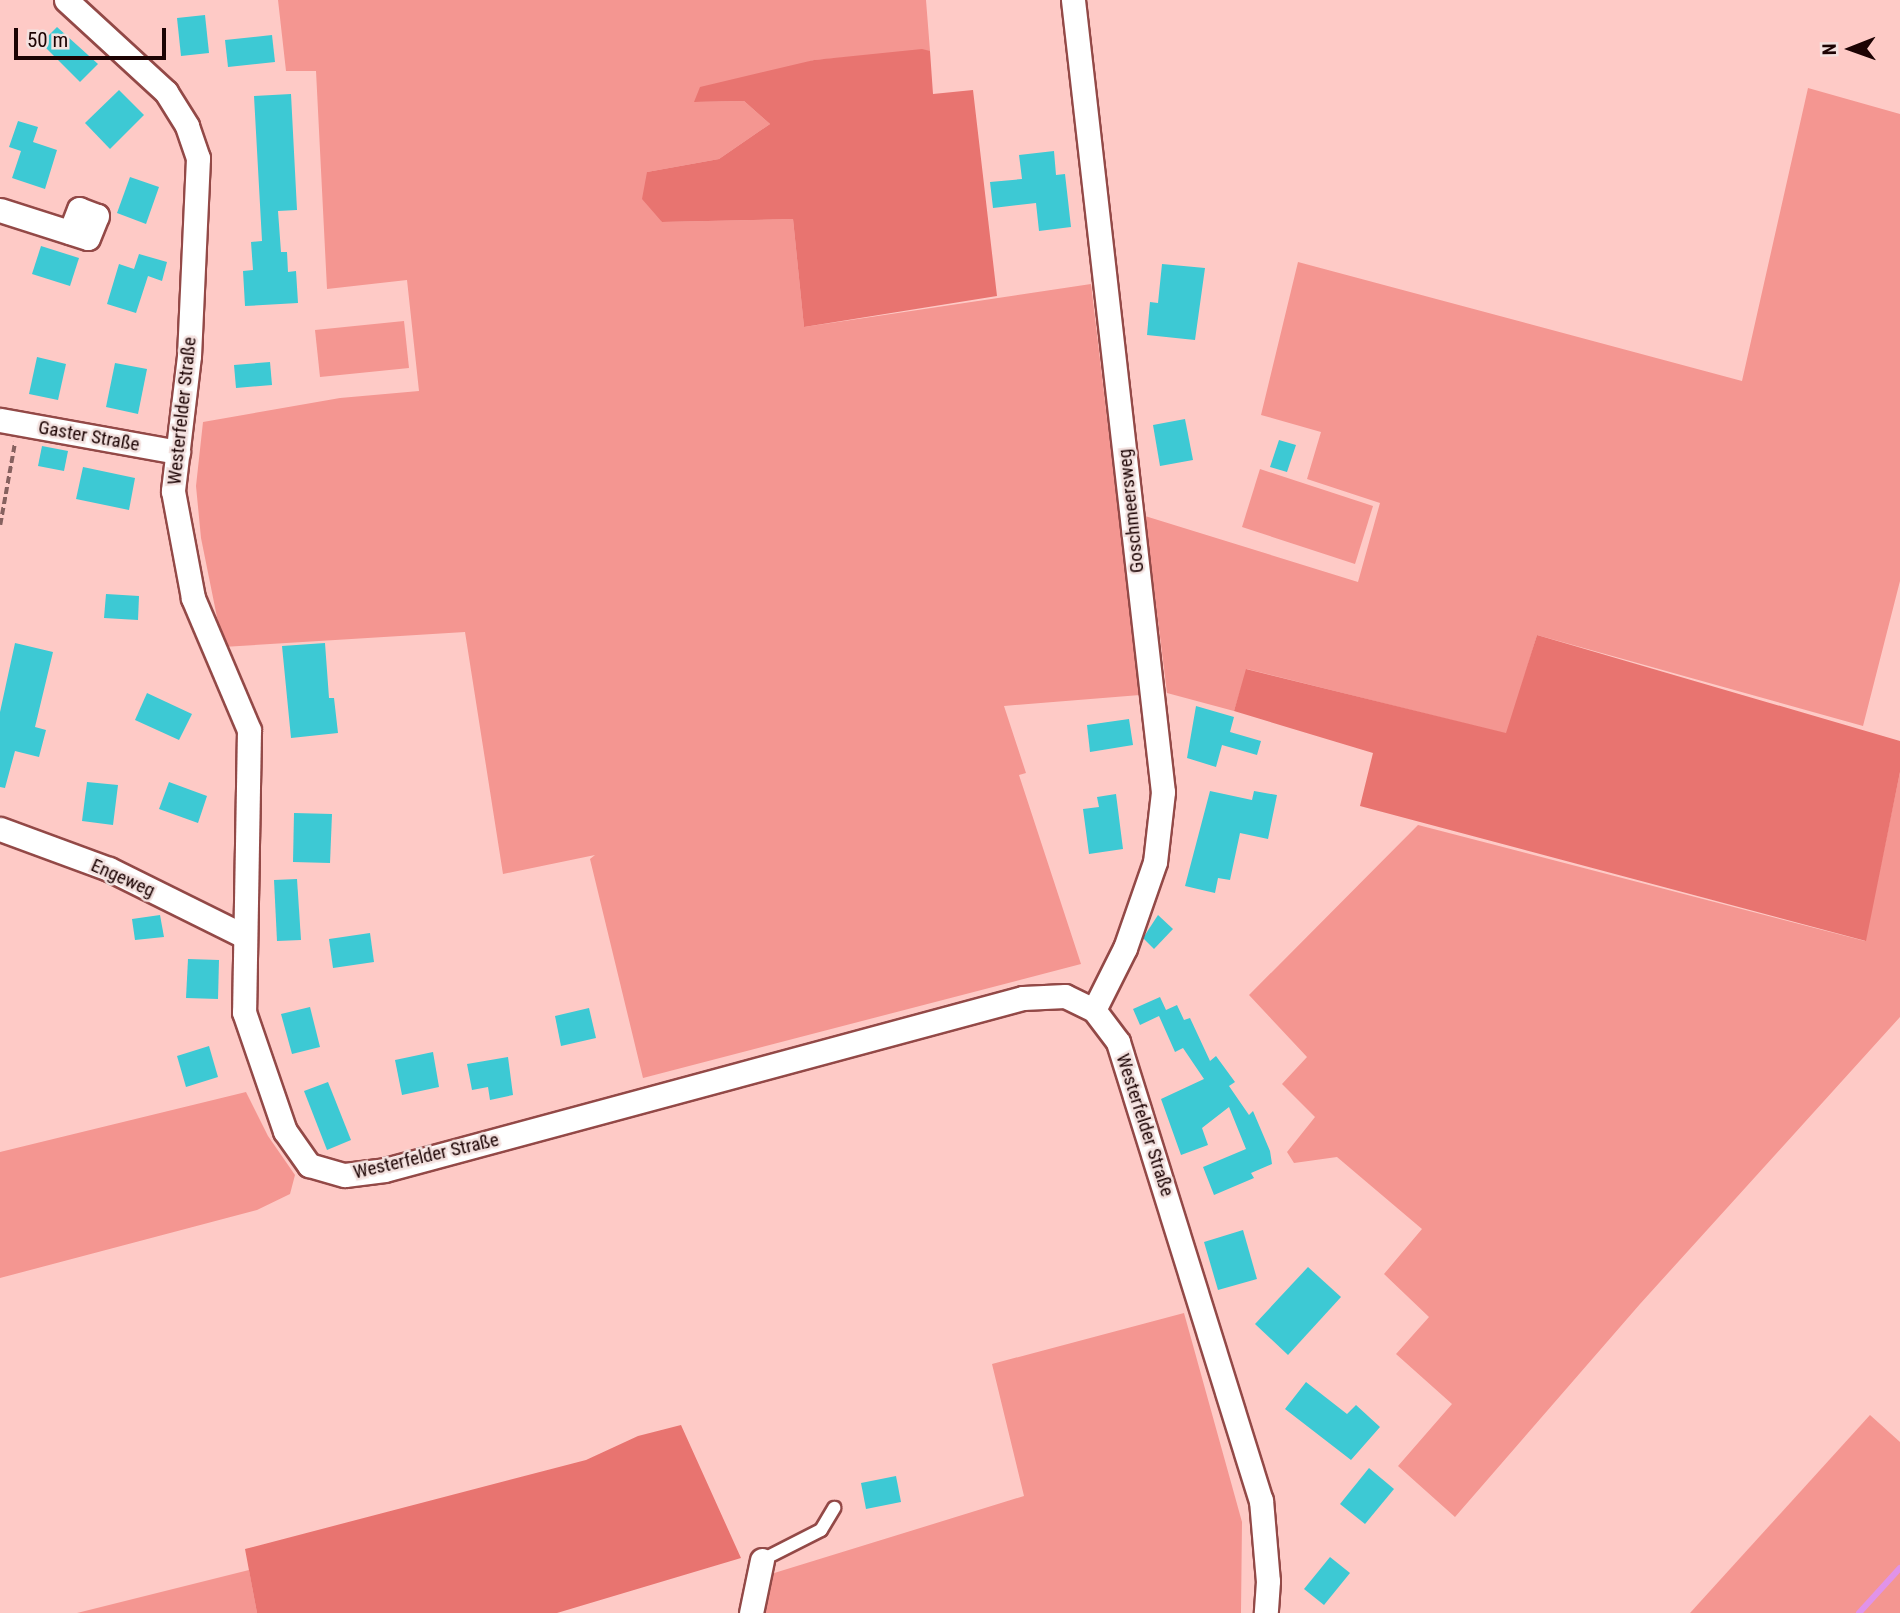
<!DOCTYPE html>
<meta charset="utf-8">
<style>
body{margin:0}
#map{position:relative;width:1900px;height:1613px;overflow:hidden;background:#fecac6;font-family:"Roboto Condensed",sans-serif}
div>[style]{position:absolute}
.green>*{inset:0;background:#f49691}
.forest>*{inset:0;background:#e87470}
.stream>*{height:6px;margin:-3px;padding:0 3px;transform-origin:3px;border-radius:3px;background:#e093e9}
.building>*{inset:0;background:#3dc9d4}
.path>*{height:3.5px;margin-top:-1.75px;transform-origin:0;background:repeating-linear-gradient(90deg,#86615f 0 7px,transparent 0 10.5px)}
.roads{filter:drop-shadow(2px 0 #934947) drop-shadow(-2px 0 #934947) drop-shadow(0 2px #934947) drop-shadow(0 -2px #934947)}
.service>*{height:12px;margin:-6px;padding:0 6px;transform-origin:6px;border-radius:6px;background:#fff}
.minor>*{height:23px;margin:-11.5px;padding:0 11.5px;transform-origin:11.5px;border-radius:11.5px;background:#fff}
span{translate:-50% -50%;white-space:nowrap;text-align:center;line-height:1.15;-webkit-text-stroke:5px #f3e1df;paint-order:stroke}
.street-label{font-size:19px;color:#1c0303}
.north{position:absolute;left:1816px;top:14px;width:70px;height:70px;-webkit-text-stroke:5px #f3e1df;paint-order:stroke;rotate:269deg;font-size:19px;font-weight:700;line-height:28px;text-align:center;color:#1c0303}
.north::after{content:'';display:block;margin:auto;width:24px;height:32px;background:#1c0303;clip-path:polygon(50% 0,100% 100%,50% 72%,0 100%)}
.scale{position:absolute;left:14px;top:28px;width:152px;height:32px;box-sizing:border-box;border:4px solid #1c0303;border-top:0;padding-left:9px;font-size:21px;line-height:24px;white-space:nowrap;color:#1c0303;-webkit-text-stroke:5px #f3e1df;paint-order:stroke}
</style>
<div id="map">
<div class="green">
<div style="clip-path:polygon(278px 0,926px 0,930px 51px,814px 60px,695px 102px,744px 101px,770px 124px,719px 159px,647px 172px,662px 222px,793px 219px,804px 327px,1091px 284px,1140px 695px,1004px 706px,1026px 773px,1019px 775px,1081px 964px,643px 1078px,590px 859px,595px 855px,503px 874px,465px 632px,223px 647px,201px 538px,196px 486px,203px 422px,340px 398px,419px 391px,407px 280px,327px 289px,316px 71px,286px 71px)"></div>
<div style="clip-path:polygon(1808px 88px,1900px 114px,1900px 581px,1863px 726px,1537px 635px,1507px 734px,1247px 669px,1234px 711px,1167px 693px,1145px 516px,1358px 582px,1380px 503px,1307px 479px,1321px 432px,1261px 415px,1298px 262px,1742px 381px)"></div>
<div style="clip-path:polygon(404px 321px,409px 368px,320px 377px,315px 330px)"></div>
<div style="clip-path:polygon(1260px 469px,1373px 506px,1355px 564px,1242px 527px)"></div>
<div style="clip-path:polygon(1900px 772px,1900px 1017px,1640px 1304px,1455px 1517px,1398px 1466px,1452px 1404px,1396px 1354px,1429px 1317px,1384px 1274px,1422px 1229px,1337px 1157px,1294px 1163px,1287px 1152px,1315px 1117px,1282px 1084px,1307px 1057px,1249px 995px,1418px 825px,1865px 941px)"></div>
<div style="clip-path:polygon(246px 1092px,268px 1136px,295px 1175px,290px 1194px,257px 1210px,0 1278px,0 1152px)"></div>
<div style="clip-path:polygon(1184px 1313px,1242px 1522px,1241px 1613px,763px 1613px,771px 1574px,1024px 1496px,992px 1364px)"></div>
<div style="clip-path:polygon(1870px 1415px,1900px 1442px,1900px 1613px,1690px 1613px)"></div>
<div style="clip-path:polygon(249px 1570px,257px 1613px,77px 1613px)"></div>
</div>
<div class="forest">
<div style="clip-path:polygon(922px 49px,930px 51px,933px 94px,973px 90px,997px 296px,804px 327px,793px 219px,662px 222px,642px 199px,647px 172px,719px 159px,770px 124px,744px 101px,694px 102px,700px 87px,814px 60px)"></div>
<div style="clip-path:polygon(1537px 635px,1900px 741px,1900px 772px,1866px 941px,1360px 806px,1373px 753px,1234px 711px,1246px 669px,1506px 733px)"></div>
<div style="clip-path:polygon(681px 1425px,741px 1558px,557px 1613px,257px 1613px,245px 1549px,586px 1460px,638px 1436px)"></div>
</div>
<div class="stream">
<div style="left:1859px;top:1613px;width:61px;rotate:-47.7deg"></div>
</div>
<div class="building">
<div style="clip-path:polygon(205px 15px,209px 53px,181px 56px,177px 18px)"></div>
<div style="clip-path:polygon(57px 27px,98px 64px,80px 82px,41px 43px)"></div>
<div style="clip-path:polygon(272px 35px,275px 62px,228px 67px,225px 40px)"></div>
<div style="clip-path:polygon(119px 90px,144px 115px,110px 149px,85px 123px)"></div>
<div style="clip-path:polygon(291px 94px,297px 210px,278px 211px,281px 252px,287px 252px,288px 272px,296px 271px,298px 303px,245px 306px,243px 271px,253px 270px,251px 242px,262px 241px,254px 96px)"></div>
<div style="clip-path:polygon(18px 121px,38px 127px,33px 142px,57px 150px,45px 189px,12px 178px,21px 151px,9px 147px)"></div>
<div style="clip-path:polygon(1054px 151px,1056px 175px,1065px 174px,1071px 227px,1039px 231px,1036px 203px,993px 208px,990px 182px,1022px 179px,1019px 155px)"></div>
<div style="clip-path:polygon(130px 177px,159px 187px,146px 224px,117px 213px)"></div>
<div style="clip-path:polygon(41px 246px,79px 258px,70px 286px,32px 274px)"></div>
<div style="clip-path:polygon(139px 254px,167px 262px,162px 281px,148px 276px,136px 313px,107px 304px,119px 264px,134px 269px)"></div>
<div style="clip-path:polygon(1162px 264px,1205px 268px,1195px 340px,1147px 335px,1150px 302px,1158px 303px)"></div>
<div style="clip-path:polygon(37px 357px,66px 364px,58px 400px,29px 394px)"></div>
<div style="clip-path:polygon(270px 362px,272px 385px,236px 388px,234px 365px)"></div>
<div style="clip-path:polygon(115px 363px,147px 369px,138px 414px,106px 407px)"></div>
<div style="clip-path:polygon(1185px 419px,1193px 460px,1160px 466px,1153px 425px)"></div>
<div style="clip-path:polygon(1279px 440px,1296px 445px,1287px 472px,1270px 467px)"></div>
<div style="clip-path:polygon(42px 446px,68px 451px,64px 471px,38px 466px)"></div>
<div style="clip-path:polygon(83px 467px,135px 478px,129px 510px,76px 499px)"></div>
<div style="clip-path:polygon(106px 594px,139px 596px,138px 620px,104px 618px)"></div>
<div style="clip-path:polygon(15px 643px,53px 652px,35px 727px,46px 730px,39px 757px,15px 751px,5px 788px,0 787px,0 712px)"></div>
<div style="clip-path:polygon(325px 643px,329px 698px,334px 698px,338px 733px,291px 738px,282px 646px)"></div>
<div style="clip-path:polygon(147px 693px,192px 714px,179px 740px,135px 720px)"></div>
<div style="clip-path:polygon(1196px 706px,1234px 717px,1230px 732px,1261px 741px,1257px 755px,1222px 745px,1216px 767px,1187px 758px)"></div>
<div style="clip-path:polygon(1129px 719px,1133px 745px,1090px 752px,1087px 725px)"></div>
<div style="clip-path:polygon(87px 782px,118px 785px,113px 825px,82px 821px)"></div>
<div style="clip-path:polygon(169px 782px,207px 796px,198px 823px,159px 809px)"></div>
<div style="clip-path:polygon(1210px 791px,1252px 800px,1254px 791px,1277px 795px,1268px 839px,1240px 833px,1230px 880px,1218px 878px,1215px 893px,1185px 886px)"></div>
<div style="clip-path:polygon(1116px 794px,1123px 849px,1089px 854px,1083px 809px,1099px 807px,1097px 797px)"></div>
<div style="clip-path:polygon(294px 813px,332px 814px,330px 863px,293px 862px)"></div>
<div style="clip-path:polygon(297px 879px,301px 940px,277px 941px,274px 880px)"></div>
<div style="clip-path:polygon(160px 915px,164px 937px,135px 940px,132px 919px)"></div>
<div style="clip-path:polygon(1158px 915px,1173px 929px,1154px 949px,1143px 938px)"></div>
<div style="clip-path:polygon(370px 933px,374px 962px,333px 968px,329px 939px)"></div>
<div style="clip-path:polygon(188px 959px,219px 960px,218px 999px,186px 998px)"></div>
<div style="clip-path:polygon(1160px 997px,1166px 1010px,1177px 1005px,1184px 1020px,1190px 1018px,1210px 1061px,1216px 1056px,1235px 1082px,1229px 1086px,1249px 1115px,1253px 1111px,1270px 1151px,1272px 1164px,1251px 1173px,1254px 1178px,1214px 1195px,1203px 1167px,1246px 1149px,1229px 1107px,1202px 1128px,1208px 1145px,1181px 1155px,1161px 1099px,1204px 1079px,1183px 1048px,1175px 1052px,1159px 1016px,1140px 1025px,1133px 1009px)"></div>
<div style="clip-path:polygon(310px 1007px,320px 1047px,292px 1054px,281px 1014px)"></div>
<div style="clip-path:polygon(589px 1008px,596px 1038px,561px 1046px,555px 1016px)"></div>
<div style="clip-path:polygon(209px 1046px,218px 1077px,186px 1087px,177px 1056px)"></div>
<div style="clip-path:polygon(433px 1052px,439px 1087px,402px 1095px,395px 1060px)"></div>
<div style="clip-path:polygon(508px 1057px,513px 1095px,490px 1100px,488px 1087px,472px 1090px,467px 1064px)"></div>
<div style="clip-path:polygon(328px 1082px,351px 1140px,327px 1150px,304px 1091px)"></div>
<div style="clip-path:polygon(1243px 1230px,1257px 1279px,1218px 1290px,1204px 1242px)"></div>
<div style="clip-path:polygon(1308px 1267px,1341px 1297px,1288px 1355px,1255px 1324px)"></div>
<div style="clip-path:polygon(1306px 1382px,1347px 1414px,1356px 1405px,1380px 1427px,1351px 1460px,1285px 1409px)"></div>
<div style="clip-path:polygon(1369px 1468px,1394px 1489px,1365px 1524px,1340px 1504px)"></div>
<div style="clip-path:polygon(896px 1476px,901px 1502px,866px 1509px,861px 1483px)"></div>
<div style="clip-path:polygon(1330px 1557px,1350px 1573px,1324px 1605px,1304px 1589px)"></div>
</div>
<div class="path">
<div style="left:0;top:525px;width:84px;rotate:-79.8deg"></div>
</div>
<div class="roads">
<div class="service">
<div style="left:762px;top:1560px;width:66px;rotate:-27deg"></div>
<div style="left:821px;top:1530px;width:26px;rotate:-59deg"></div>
</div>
<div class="minor">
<div style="left:66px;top:0;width:136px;rotate:42.6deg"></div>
<div style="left:166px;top:92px;width:40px;rotate:58deg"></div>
<div style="left:187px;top:126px;width:34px;rotate:71deg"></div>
<div style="left:198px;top:158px;width:198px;rotate:92.6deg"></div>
<div style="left:189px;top:356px;width:136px;rotate:96.8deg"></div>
<div style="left:173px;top:491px;width:109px;rotate:79.4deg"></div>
<div style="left:193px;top:598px;width:143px;rotate:67deg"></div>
<div style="left:249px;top:730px;width:282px;rotate:91deg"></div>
<div style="left:244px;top:1012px;width:126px;rotate:71deg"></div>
<div style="left:285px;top:1131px;width:42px;rotate:54.8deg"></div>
<div style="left:309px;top:1165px;width:37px;rotate:16deg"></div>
<div style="left:345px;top:1175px;width:40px;rotate:-7.1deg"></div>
<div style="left:385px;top:1170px;width:661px;rotate:-15.09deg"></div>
<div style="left:1023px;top:998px;width:42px;rotate:-2.7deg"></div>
<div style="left:1065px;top:996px;width:32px;rotate:26deg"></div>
<div style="left:1094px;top:1010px;width:40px;rotate:53deg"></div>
<div style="left:1118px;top:1042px;width:480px;rotate:72.7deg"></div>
<div style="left:1261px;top:1500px;width:81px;rotate:85.1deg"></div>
<div style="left:1268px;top:1581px;width:32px;rotate:94deg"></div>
<div style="left:1073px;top:0;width:797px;rotate:83.52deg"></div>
<div style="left:1163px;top:792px;width:70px;rotate:96.5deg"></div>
<div style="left:1155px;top:862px;width:91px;rotate:109.2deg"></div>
<div style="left:1125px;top:948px;width:69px;rotate:116.6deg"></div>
<div style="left:0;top:210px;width:92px;rotate:17.7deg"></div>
<div style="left:88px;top:238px;width:24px;rotate:-68deg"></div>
<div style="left:97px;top:216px;width:19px;rotate:-159deg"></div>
<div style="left:79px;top:209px;width:25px;rotate:111deg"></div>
<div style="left:0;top:420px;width:181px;rotate:10.2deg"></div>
<div style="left:0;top:829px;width:116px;rotate:20.2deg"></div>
<div style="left:109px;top:869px;width:148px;rotate:26.4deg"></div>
<div style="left:751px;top:1613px;width:54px;rotate:-78.3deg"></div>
</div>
</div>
<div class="street-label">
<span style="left:182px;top:411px;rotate:-84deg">Westerfelder Straße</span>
<span style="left:89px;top:436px;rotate:10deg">Gaster Straße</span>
<span style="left:1131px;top:511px;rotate:-96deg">Goschmeersweg</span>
<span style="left:123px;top:878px;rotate:24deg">Engeweg</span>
<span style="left:1145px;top:1125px;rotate:72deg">Westerfelder Straße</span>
<span style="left:426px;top:1156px;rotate:-13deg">Westerfelder Straße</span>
</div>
<div class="north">N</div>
<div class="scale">50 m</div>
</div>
